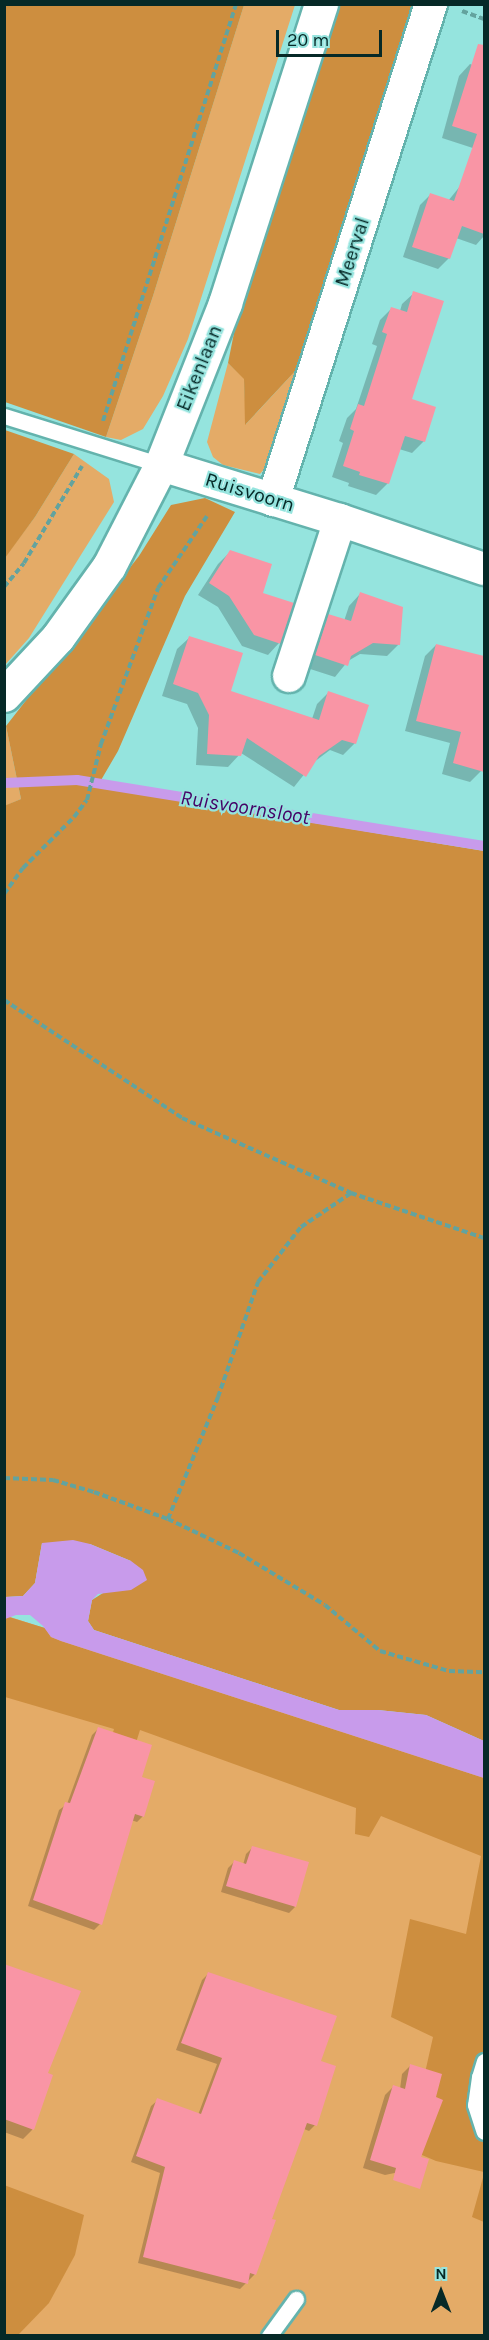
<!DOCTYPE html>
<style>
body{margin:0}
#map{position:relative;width:489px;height:2340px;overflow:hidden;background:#95e4de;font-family:Karla,sans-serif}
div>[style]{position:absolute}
.green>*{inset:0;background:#e4ab67}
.forest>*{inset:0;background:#cd8e3f}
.water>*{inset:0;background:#c89beb}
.shadow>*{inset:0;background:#0003}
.stream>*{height:10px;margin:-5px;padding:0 5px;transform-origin:5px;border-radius:5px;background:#c89beb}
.building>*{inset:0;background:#f995a5}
.path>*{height:4px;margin-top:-2px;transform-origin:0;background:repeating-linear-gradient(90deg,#63a39e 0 6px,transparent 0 9px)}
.roads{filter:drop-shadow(2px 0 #64b3ad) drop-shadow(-2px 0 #64b3ad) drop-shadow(0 2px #64b3ad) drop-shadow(0 -2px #64b3ad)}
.service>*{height:15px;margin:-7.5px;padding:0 7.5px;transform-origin:7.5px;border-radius:7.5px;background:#fff}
.minor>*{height:32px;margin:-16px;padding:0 16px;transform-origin:16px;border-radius:16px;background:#fff}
.tertiary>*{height:33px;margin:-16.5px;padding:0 16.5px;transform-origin:16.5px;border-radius:16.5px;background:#fff}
span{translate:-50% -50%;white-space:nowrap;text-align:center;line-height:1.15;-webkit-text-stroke:4.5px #95e4de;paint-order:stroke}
.street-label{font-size:20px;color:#062927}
.water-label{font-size:21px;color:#450266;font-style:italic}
.frame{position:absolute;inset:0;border:6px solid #062927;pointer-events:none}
.north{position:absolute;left:411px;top:2262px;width:60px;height:60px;-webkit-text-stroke:4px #95e4de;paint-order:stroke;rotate:0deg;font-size:16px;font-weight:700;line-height:24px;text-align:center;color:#062927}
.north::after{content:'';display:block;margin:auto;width:21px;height:27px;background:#062927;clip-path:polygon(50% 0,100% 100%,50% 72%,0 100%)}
.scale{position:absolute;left:276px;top:30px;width:106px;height:27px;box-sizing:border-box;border:3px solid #062927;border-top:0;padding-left:8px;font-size:18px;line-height:21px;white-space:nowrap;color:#062927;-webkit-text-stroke:4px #95e4de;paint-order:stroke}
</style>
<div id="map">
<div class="green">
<div style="clip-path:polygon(244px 5px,295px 5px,188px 339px,163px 396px,143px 429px,121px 440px,106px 437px,153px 296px)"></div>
<div style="clip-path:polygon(228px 363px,244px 378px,246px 424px,298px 368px,269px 464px,260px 474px,223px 465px,213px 457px,207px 442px)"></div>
<div style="clip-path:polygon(74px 454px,109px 479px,114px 502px,29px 638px,5px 665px,4px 558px,35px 517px)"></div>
<div style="clip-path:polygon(6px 726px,21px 799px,5px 806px,4px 728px)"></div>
<div style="clip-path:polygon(4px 1615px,484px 1770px,484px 2335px,5px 2335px)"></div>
</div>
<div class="forest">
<div style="clip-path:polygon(5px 4px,244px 5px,153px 296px,106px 437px,5px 402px)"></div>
<div style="clip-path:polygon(339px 5px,418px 5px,298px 368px,245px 425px,244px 379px,228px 363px,235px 328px)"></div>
<div style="clip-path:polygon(5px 430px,74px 454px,35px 517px,5px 558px)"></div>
<div style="clip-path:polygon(205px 498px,235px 512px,185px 596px,118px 751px,97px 787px,484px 851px,484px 1741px,426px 1715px,378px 1710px,339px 1710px,94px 1630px,88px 1621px,92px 1600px,103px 1593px,131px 1561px,90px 1544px,42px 1543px,35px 1583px,23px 1596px,5px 1597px,4px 806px,21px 799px,6px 726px,139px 556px,171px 505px)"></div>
<div style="clip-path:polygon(9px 1617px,45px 1628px,51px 1637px,61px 1641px,484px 1778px,484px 2172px,436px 2161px,408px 2149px,433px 2037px,391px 2017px,410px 1919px,466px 1934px,481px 1856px,381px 1816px,369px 1837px,355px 1834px,356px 1808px,140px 1730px,97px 1867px,75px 1866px,114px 1729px,5px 1697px,5px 1619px)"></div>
<div style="clip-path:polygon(484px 2174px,484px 2222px,472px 2217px)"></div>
<div style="clip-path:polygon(4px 2185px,84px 2215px,75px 2255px,49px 2303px,18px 2335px,5px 2335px)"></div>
</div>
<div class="water">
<div style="clip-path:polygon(73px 1540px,90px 1544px,131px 1561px,143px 1570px,147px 1580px,131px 1590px,98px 1594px,92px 1600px,88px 1621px,94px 1630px,339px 1710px,378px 1710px,426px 1715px,484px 1741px,484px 1778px,61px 1641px,51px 1637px,43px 1626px,30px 1615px,16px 1615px,5px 1619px,5px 1597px,23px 1596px,35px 1583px,42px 1543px)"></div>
</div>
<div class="shadow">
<div style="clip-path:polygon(470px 64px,484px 69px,484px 148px,482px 151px,442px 138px,459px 76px)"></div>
<div style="clip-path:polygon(461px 185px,484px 193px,484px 236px,476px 245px,456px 238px,449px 258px,438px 269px,403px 257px,420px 205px,430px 195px,448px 201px)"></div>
<div style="clip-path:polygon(414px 293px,410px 400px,424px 441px,412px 453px,399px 449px,388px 483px,376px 495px,348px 486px,349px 483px,332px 477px,343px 443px,339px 441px,347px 418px,356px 409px,377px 346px,372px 344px,380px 320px,391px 309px,400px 311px,402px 304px)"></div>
<div style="clip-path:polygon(230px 552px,261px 594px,279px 643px,268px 655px,242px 646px,218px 607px,198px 595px,218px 564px)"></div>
<div style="clip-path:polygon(360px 594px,399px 644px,387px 656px,360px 654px,348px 661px,335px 677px,304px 667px,317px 627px,329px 616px,344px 621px,349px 606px)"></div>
<div style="clip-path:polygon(189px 638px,229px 692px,312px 719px,317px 704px,328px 693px,355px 743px,343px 755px,330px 750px,314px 762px,294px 787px,241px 753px,228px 767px,196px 765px,198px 728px,187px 704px,162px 696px,177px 649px)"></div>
<div style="clip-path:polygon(436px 645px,484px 658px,484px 757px,481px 771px,470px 782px,442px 774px,450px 743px,405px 731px,425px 656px)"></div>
<div style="clip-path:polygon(98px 1729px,140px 1778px,143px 1816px,137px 1822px,131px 1820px,100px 1924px,94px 1930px,28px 1906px,59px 1810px,67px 1804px,92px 1735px)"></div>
<div style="clip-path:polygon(252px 1848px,295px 1907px,289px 1913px,221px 1892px,228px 1868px,234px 1862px,243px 1865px,246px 1854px)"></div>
<div style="clip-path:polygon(4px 1966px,46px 2074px,51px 2076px,32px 2130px,23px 2139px,4px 2132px)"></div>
<div style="clip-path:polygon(208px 1974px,319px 2061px,315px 2125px,309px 2131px,304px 2129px,270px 2220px,255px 2274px,240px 2289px,138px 2263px,160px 2173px,131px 2162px,151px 2106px,158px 2100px,198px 2115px,217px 2064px,176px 2050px,202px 1980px)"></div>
<div style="clip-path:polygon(410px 2066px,409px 2170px,385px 2175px,363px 2168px,385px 2095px,393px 2087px,400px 2089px,402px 2074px)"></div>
</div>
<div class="stream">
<div style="left:4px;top:783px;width:73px;rotate:-2.4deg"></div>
<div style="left:77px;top:780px;width:412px;rotate:9.2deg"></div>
</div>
<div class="building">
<div style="clip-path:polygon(478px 44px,484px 45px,484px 234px,462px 226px,450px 259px,412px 247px,430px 193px,454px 201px,477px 134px,452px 126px)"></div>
<div style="clip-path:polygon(413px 291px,444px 301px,412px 399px,436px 407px,425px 442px,405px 436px,389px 484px,359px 475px,360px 472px,343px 466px,354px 431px,350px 429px,358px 404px,364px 406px,387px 334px,382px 332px,391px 307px,407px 312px)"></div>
<div style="clip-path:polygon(230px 550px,272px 564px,263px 593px,294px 603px,281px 644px,254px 635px,229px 596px,209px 583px)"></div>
<div style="clip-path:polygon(360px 592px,403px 607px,400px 645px,373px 643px,351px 656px,348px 666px,315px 655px,328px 614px,351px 621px)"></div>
<div style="clip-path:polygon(189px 636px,243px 653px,231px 691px,319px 720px,328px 691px,369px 705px,356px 744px,342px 740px,319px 756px,306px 777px,247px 738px,241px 756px,207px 754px,209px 715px,198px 693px,173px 684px)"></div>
<div style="clip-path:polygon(436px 644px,484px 656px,484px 772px,453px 763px,461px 732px,416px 721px)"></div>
<div style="clip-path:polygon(98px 1727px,152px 1745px,142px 1777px,155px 1781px,144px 1817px,135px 1814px,102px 1925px,33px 1900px,65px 1802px,70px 1803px)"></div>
<div style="clip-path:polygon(252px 1846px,309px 1862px,296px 1907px,226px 1886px,234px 1860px,246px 1864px)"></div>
<div style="clip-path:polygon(4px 1964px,81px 1991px,48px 2073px,53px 2075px,34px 2130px,4px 2119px)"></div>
<div style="clip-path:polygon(208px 1972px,337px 2016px,321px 2061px,336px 2066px,317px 2126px,307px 2123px,272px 2219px,276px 2220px,256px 2275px,250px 2273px,248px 2284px,143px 2257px,165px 2167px,136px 2156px,157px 2098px,201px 2114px,222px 2058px,181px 2043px)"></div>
<div style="clip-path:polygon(410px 2064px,442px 2074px,436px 2097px,443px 2100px,421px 2157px,429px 2159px,420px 2189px,393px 2180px,396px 2168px,370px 2160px,393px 2085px,405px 2089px)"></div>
</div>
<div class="path">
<div style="left:462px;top:11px;width:23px;rotate:20deg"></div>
<div style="left:103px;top:421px;width:438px;rotate:-72.3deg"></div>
<div style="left:4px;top:587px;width:31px;rotate:-50deg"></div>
<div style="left:24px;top:563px;width:113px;rotate:-59.1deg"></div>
<div style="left:4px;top:894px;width:32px;rotate:-54deg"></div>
<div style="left:23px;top:868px;width:72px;rotate:-45deg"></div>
<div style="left:74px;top:817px;width:21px;rotate:-53deg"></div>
<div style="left:87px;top:800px;width:58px;rotate:-76deg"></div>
<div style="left:101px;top:744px;width:166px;rotate:-69.9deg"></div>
<div style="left:158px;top:588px;width:87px;rotate:-55.8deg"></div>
<div style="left:4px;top:1000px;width:214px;rotate:33.5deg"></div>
<div style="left:182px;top:1118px;width:185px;rotate:23.9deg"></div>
<div style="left:351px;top:1193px;width:140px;rotate:18.7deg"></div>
<div style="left:4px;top:1478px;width:49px;rotate:2.3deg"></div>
<div style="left:53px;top:1480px;width:43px;rotate:16.3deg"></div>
<div style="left:94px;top:1492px;width:79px;rotate:20deg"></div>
<div style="left:168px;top:1519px;width:132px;rotate:-67.7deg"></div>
<div style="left:218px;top:1397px;width:122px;rotate:-70.8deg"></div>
<div style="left:258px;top:1282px;width:70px;rotate:-52deg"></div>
<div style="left:301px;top:1227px;width:60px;rotate:-34.2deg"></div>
<div style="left:168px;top:1519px;width:79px;rotate:25.6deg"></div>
<div style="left:239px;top:1553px;width:100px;rotate:31.2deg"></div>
<div style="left:325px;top:1605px;width:72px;rotate:39.9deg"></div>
<div style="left:380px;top:1651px;width:72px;rotate:16.2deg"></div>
<div style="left:449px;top:1671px;width:35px;rotate:2deg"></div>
</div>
<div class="roads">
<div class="service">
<div style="left:4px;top:416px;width:164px;rotate:17.3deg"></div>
<div style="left:484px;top:2061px;width:17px;rotate:107deg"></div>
<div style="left:479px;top:2077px;width:28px;rotate:98deg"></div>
<div style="left:475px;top:2105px;width:28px;rotate:72deg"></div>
<div style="left:269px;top:2336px;width:46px;rotate:-53.9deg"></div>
</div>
<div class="minor">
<div style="left:161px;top:465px;width:187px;rotate:17.1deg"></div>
<div style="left:340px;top:520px;width:152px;rotate:18.8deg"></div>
<div style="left:273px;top:500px;width:521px;rotate:-72.33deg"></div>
<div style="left:289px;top:676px;width:164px;rotate:-71.9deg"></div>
</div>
<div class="tertiary">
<div style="left:4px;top:695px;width:79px;rotate:-47deg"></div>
<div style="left:58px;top:637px;width:87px;rotate:-54.3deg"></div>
<div style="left:109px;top:566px;width:114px;rotate:-62.8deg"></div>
<div style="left:161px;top:465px;width:174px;rotate:-68.4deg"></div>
<div style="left:225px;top:303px;width:314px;rotate:-72.2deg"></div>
</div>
</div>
<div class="street-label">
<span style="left:352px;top:252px;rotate:-72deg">Meerval</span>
<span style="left:199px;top:368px;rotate:-68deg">Eikenlaan</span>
<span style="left:250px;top:492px;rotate:17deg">Ruisvoorn</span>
</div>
<div class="water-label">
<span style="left:245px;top:807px;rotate:9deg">Ruisvoornsloot</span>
</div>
<div class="frame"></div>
<div class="north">N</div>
<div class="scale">20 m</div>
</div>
